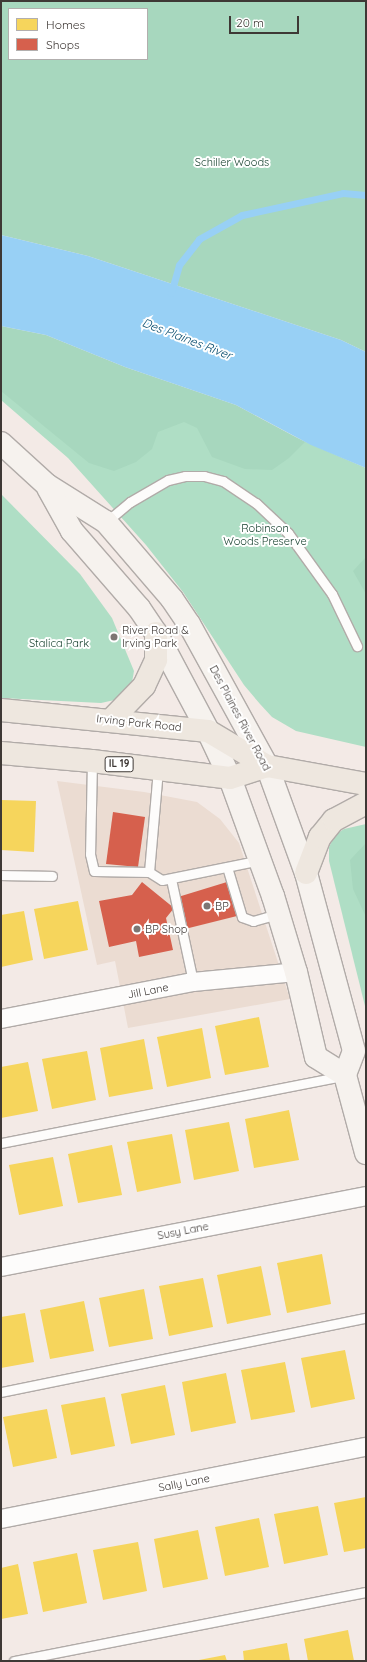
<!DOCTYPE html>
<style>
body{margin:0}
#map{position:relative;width:367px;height:1662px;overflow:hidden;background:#f3eae6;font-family:Quicksand,sans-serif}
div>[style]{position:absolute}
.commercial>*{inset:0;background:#ebdcd2}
.green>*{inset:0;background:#afdec5}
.forest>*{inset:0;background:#a7d7be}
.water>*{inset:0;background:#98d0f5}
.homes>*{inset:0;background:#f6d55c}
.shops>*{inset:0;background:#d6604d}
.stream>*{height:7px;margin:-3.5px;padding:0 3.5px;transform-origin:3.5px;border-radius:3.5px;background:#98d0f5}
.roads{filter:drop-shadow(1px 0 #b1aba8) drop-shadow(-1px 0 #b1aba8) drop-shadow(0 1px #b1aba8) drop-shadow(0 -1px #b1aba8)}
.service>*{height:9px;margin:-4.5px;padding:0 4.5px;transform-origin:4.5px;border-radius:4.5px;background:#fdfcfb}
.minor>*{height:18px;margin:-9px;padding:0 9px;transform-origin:9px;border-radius:9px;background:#fdfcfb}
.secondary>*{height:22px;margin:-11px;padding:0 11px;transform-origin:11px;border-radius:11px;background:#f6f2ee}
.primary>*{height:22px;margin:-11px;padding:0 11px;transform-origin:11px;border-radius:11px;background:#eee7df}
.dots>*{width:11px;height:11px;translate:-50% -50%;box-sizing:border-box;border:2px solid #fff;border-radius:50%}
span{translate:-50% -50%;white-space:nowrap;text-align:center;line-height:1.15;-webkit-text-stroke:4px #fff;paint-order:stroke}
.shield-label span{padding:1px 3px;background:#fff;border:1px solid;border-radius:3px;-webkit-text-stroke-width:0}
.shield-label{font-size:10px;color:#3e3835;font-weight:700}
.park-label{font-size:11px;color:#17412f}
.poi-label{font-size:11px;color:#3e3835}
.left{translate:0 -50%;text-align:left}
.street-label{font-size:11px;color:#3e3835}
.water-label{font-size:12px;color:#064c6e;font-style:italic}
.frame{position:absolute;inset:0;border:2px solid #3e3835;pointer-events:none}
.legend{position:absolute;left:8px;top:8px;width:140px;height:52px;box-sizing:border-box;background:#fff;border:1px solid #b2afae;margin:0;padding:5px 7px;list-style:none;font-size:12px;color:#3e3835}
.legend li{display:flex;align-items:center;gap:8px;height:20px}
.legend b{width:20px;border:1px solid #b2afae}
.scale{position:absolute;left:229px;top:16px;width:70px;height:18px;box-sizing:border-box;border:2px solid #3e3835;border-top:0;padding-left:5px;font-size:12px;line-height:14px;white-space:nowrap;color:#3e3835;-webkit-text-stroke:3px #fff;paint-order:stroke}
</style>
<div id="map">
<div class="commercial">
<div style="clip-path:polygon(57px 781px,144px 792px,197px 802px,220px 819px,239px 843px,290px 999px,128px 1028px,115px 961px,97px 965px)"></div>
</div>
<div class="green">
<div style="clip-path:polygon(1px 326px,290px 435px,366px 468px,366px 747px,296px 731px,272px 717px,260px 704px,244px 685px,183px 592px,146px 545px,68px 458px,1px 400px)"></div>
<div style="clip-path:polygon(1px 494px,80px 574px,112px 618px,134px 671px,131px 688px,119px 699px,101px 703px,1px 698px)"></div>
<div style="clip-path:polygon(366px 824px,366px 1010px,329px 861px,329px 847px,335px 835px,344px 829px)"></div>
</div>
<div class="forest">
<div style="clip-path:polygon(evenodd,1px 1px,366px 1px,366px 352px,341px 340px,88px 256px,1px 235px,1px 1px,9px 9px,147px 9px,147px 59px,9px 59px,9px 9px)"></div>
<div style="clip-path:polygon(1px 326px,46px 335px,125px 367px,236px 405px,305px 442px,289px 458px,272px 470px,245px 469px,212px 457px,197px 428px,184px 422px,158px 432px,152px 449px,136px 462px,114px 471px,89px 463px,1px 391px)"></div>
<div style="clip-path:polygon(366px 557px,366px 594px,353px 571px)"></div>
<div style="clip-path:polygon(366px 843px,366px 917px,353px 889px,350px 860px)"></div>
</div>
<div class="water">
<div style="clip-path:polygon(1px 235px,88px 256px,341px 340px,366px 352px,366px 468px,311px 445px,236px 405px,125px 367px,46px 335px,1px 326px)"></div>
</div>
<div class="homes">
<div style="clip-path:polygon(1px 800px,36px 801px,34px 852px,1px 850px)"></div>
<div style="clip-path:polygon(78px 901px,88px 950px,44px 959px,34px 909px)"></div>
<div style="clip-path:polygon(24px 911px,33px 960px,1px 967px,1px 915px)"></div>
<div style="clip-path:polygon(259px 1017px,269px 1067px,225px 1075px,215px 1026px)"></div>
<div style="clip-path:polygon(202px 1028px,211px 1078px,167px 1087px,157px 1037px)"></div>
<div style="clip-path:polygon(144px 1039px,153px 1089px,109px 1097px,100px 1048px)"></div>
<div style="clip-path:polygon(87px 1051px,96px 1100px,52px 1109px,42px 1059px)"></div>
<div style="clip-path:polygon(28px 1062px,38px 1111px,1px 1118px,1px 1067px)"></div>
<div style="clip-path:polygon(289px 1110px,299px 1160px,254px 1168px,245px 1119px)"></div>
<div style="clip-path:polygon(229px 1122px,239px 1171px,194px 1180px,185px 1130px)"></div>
<div style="clip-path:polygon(172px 1134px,181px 1183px,137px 1192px,127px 1142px)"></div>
<div style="clip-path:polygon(112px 1145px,122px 1195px,78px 1203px,68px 1154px)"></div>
<div style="clip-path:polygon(53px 1157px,63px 1206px,19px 1215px,9px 1165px)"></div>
<div style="clip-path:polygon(322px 1254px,331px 1304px,287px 1313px,277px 1263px)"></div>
<div style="clip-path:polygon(261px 1266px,271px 1315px,227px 1324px,217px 1275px)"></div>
<div style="clip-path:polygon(203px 1278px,213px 1327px,169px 1336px,159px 1286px)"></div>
<div style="clip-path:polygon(144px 1289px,153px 1339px,109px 1347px,99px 1298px)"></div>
<div style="clip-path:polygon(84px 1301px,94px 1351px,50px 1359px,40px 1310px)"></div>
<div style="clip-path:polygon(25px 1313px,34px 1362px,1px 1368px,1px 1317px)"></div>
<div style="clip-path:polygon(345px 1350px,355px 1399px,311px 1408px,301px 1358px)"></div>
<div style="clip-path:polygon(285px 1362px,295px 1412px,251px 1420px,241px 1370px)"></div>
<div style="clip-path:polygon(226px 1373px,236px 1423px,191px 1432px,182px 1382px)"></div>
<div style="clip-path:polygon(165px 1385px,175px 1435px,131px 1444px,121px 1394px)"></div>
<div style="clip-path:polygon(105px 1397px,115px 1446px,71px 1455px,61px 1405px)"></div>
<div style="clip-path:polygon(47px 1409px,57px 1458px,13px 1467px,3px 1417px)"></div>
<div style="clip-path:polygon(366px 1497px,366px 1548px,344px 1552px,334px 1503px)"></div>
<div style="clip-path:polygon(318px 1506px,328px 1555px,284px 1564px,274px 1514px)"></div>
<div style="clip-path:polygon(259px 1518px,269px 1567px,225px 1576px,215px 1527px)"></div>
<div style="clip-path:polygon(198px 1530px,208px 1579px,163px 1588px,154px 1539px)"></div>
<div style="clip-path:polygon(138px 1542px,147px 1591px,103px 1600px,93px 1550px)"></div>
<div style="clip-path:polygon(77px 1553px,87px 1603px,43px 1612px,33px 1562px)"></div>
<div style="clip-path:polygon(18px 1564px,28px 1614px,1px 1619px,1px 1568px)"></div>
<div style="clip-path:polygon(348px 1630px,354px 1661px,308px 1661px,304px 1639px)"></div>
<div style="clip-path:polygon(287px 1643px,290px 1661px,244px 1661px,243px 1651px)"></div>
<div style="clip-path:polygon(225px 1655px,227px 1661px,199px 1661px,199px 1660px)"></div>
</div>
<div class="shops">
<div style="clip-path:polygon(113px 812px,145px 817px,138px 867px,106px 864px)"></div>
<div style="clip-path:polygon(142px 882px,174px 908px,166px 918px,173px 950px,139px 957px,136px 941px,109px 947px,99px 901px,132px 895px)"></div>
<div style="clip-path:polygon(227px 882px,237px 916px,185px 929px,178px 897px)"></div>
</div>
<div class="stream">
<div style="left:171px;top:293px;width:29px;rotate:-74deg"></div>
<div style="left:179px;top:265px;width:33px;rotate:-52deg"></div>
<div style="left:199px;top:239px;width:49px;rotate:-29.2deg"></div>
<div style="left:242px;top:215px;width:103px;rotate:-12.3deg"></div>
<div style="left:343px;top:193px;width:23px;rotate:5deg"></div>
</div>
<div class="roads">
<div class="service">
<div style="left:106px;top:522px;width:31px;rotate:-40deg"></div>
<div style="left:130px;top:502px;width:44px;rotate:-30.1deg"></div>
<div style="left:168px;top:480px;width:17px;rotate:-13deg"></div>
<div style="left:185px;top:476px;width:19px"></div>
<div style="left:204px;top:476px;width:20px;rotate:15deg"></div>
<div style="left:223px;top:481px;width:40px;rotate:34deg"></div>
<div style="left:256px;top:503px;width:44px;rotate:43.2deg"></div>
<div style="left:288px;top:533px;width:75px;rotate:54.2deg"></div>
<div style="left:332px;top:594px;width:58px;rotate:64.3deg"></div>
<div style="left:92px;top:761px;width:93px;rotate:91.2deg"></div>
<div style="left:90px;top:854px;width:17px;rotate:77deg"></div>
<div style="left:94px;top:871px;width:55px;rotate:1deg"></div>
<div style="left:149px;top:872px;width:15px;rotate:32deg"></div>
<div style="left:162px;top:880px;width:100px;rotate:-11.5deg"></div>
<div style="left:227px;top:867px;width:52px;rotate:73.3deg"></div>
<div style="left:242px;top:917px;width:12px;rotate:20deg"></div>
<div style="left:253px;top:921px;width:26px;rotate:-16deg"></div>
<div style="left:149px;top:872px;width:103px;rotate:-85deg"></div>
<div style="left:1px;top:875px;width:51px;rotate:1.1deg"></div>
<div style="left:171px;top:879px;width:105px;rotate:77.9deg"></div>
<div style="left:1px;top:1143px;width:347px;rotate:-11.1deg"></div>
<div style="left:1px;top:1392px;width:372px;rotate:-11.5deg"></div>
<div style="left:14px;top:1661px;width:359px;rotate:-11.1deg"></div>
</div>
<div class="minor">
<div style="left:1px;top:1019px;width:196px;rotate:-10.9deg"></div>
<div style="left:193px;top:982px;width:103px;rotate:-5.5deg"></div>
<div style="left:1px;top:1267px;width:372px;rotate:-11deg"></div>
<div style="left:1px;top:1519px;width:372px;rotate:-11.2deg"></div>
</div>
<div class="secondary">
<div style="left:1px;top:443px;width:62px;rotate:42.4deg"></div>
<div style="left:47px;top:485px;width:70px;rotate:32.1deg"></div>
<div style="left:106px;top:522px;width:101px;rotate:49.4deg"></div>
<div style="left:172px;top:599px;width:30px;rotate:56deg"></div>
<div style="left:189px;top:624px;width:162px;rotate:61.2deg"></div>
<div style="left:267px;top:766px;width:114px;rotate:70deg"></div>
<div style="left:306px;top:873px;width:184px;rotate:74.9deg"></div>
<div style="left:354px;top:1051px;width:26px;rotate:111deg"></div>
<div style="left:345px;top:1075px;width:81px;rotate:74.9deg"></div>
<div style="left:48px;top:488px;width:49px;rotate:60.8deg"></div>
<div style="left:72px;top:531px;width:102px;rotate:49deg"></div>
<div style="left:139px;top:608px;width:30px;rotate:56deg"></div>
<div style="left:156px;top:633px;width:111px;rotate:62deg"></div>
<div style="left:208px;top:731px;width:52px;rotate:64.9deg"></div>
<div style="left:230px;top:778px;width:126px;rotate:70deg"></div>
<div style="left:273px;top:896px;width:79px;rotate:73.2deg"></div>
<div style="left:296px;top:972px;width:87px;rotate:76.8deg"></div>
<div style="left:316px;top:1057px;width:34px;rotate:32deg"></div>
</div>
<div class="primary">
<div style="left:1px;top:710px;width:208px;rotate:5.8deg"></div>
<div style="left:208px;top:731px;width:69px;rotate:30.7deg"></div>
<div style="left:267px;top:766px;width:101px;rotate:10.3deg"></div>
<div style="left:112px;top:719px;width:46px;rotate:-45.9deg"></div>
<div style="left:144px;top:686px;width:29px;rotate:-65deg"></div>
<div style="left:156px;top:660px;width:27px;rotate:-90deg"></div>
<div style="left:1px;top:753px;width:91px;rotate:5deg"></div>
<div style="left:92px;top:761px;width:139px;rotate:7deg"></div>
<div style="left:230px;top:778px;width:39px;rotate:-18deg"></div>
<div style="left:306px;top:873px;width:39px;rotate:-69deg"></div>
<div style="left:320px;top:837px;width:22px;rotate:-51deg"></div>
<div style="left:334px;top:820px;width:36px;rotate:-28deg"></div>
</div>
</div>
<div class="dots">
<div style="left:114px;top:637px;background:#7d7673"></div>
<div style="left:207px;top:906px;background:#7d7673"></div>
<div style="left:137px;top:929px;background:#7d7673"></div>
</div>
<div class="shield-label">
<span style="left:119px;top:764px">IL 19</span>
</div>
<div class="park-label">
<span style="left:232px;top:162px">Schiller Woods</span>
<span style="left:265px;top:535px">Robinson<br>Woods Preserve</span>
<span style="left:59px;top:643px">Stalica Park</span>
</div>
<div class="poi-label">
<span class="left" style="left:122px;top:637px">River Road &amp;<br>Irving Park</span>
<span class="left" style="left:215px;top:906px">BP</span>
<span class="left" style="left:145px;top:929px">BP Shop</span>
</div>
<div class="street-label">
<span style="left:240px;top:718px;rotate:62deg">Des Plaines River Road</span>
<span style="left:139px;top:723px;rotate:6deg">Irving Park Road</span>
<span style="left:148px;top:991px;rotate:-11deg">Jill Lane</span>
<span style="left:183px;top:1231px;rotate:-11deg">Susy Lane</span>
<span style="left:184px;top:1483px;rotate:-11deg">Sally Lane</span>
</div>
<div class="water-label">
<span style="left:187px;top:339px;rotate:21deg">Des Plaines River</span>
</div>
<div class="frame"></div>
<ul class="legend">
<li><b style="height:11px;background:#f6d55c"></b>Homes</li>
<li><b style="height:11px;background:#d6604d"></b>Shops</li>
</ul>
<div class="scale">20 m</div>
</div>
